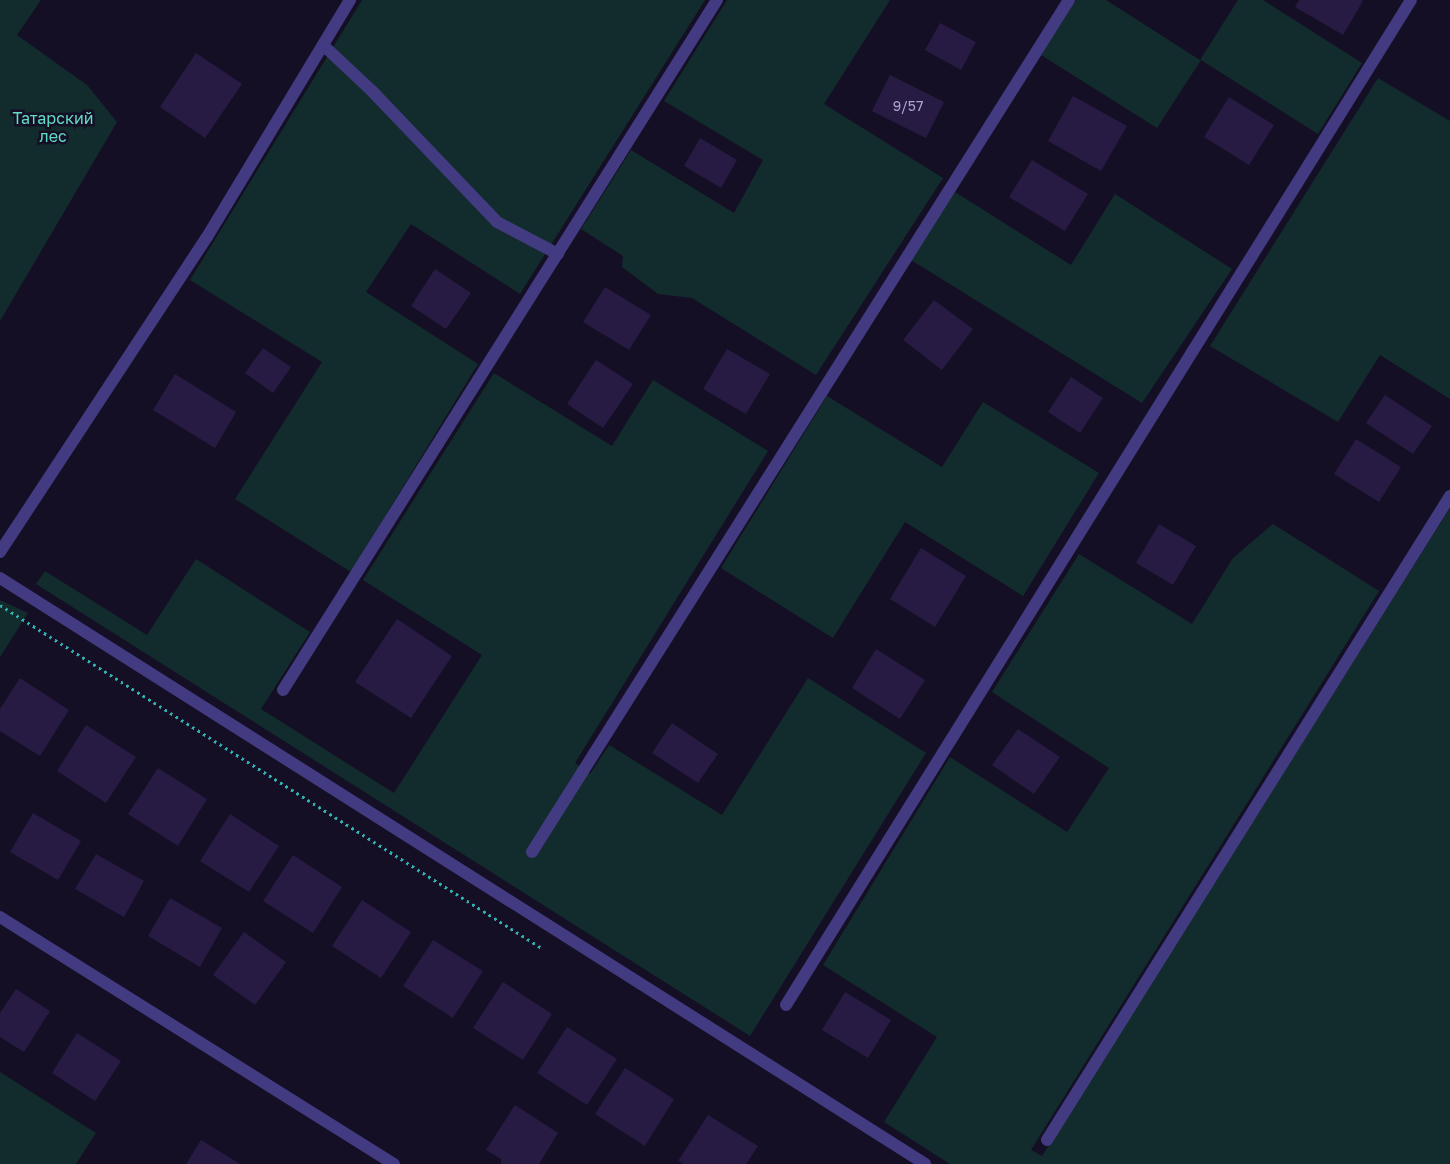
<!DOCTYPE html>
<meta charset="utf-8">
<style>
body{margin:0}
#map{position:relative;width:1450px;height:1164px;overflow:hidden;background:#140f24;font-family:"Golos Text",sans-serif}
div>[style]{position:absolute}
.green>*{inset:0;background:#122c2d}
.building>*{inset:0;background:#271b44}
.path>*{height:3px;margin-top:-1.5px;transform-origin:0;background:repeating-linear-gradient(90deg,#32b0b2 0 2.5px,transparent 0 6.5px)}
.lane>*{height:12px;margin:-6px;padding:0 6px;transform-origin:6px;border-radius:6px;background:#433b81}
.street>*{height:12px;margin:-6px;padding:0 6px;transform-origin:6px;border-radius:6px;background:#433b81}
span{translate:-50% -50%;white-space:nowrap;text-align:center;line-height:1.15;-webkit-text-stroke:5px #140f24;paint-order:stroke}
.number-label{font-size:14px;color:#aea5d0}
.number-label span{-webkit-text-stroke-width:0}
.park-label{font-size:16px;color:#60dcc7}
</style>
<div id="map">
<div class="green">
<div style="clip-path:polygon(0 0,41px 0,17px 35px,87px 85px,117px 122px,0 321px)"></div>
<div style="clip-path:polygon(362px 0,705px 0,520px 294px,411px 224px,366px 292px,478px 364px,351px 572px,235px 499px,322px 362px,190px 280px)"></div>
<div style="clip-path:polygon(727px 0,890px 0,824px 104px,943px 178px,816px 375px,692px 298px,658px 294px,622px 267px,623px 256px,581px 229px,631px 150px,734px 213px,763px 160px,664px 101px)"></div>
<div style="clip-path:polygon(1076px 0,1106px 0,1200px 60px,1238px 0,1263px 0,1362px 63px,1318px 134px,1201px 60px,1157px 128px,1041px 55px)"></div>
<div style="clip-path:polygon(1378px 78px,1450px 121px,1450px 399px,1380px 355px,1338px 422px,1210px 346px)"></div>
<div style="clip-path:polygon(955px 192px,1071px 265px,1115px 194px,1232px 269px,1142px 403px,911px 260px)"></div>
<div style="clip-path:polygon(494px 373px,612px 446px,653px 380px,768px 451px,575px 763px,590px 774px,609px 745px,722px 815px,808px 678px,926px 753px,750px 1036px,36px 584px,45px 571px,147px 635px,196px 559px,310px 632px,261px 709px,394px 793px,482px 655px,363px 580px)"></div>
<div style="clip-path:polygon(827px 396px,942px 467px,983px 402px,1099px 473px,1023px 596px,905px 522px,833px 638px,721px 568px)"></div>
<div style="clip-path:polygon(1450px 508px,1450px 1164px,950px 1164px,884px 1122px,937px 1037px,823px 965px,950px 757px,1067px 832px,1109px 768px,992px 692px,1079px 554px,1192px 624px,1233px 558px,1273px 524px,1379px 591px,1031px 1150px,1042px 1156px)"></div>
<div style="clip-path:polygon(0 600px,28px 613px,0 657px)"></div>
<div style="clip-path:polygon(0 1072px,96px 1133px,76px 1164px,0 1164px)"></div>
</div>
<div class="building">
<div style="clip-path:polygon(1299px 0,1361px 0,1363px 1px,1343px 35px,1295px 7px)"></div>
<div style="clip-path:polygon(940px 23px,976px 42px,961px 70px,925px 50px)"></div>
<div style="clip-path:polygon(196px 53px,242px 84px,205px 138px,160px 107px)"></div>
<div style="clip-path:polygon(890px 75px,944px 102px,926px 138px,872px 111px)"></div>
<div style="clip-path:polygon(1073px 96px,1127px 126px,1101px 171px,1048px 141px)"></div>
<div style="clip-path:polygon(1229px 97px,1274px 125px,1249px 165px,1204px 137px)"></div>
<div style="clip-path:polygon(700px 138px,737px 160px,721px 188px,684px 166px)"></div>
<div style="clip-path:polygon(1032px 160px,1088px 194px,1065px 231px,1009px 197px)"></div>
<div style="clip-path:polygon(435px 269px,471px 293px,446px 329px,411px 306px)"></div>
<div style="clip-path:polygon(605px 287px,651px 315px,629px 350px,583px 322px)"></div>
<div style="clip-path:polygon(934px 300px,973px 329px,942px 370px,903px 340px)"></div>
<div style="clip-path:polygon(263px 348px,291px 367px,273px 393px,245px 373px)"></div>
<div style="clip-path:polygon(727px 349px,770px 374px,746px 414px,703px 389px)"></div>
<div style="clip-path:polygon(596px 360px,633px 384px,603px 428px,567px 404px)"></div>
<div style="clip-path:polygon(175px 374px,236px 412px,215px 448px,153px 410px)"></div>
<div style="clip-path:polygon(1071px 377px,1103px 398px,1080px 433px,1048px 412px)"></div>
<div style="clip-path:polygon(1385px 395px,1432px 426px,1413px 454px,1366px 423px)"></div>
<div style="clip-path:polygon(1356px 439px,1401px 467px,1379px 502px,1334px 474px)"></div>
<div style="clip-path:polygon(1159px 524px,1196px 546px,1173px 585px,1136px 563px)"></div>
<div style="clip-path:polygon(921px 548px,966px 576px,935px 627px,890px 599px)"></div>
<div style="clip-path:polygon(397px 619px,452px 656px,411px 718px,355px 682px)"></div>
<div style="clip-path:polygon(876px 649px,925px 680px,900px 719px,852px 688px)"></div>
<div style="clip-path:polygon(20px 678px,69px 710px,40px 756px,0 731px,0 709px)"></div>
<div style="clip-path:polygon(672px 723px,718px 754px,698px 783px,652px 753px)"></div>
<div style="clip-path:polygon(86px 725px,136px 757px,106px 803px,57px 771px)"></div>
<div style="clip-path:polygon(1018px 729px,1060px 757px,1034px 794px,992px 765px)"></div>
<div style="clip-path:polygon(158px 768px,207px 799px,178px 846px,128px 814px)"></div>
<div style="clip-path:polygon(33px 813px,81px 841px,58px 880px,10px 852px)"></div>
<div style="clip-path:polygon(230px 814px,279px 846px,249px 892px,200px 861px)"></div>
<div style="clip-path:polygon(96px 854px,144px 881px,124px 917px,75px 889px)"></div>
<div style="clip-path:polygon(293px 855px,342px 887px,313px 933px,263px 901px)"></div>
<div style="clip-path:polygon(170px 898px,222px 928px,200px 967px,148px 936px)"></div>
<div style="clip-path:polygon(362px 900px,411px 932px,381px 978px,332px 946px)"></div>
<div style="clip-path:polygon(244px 932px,286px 962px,255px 1005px,213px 975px)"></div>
<div style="clip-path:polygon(433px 940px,483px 971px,453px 1018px,403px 986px)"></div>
<div style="clip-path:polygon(503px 982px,552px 1014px,523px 1060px,473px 1028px)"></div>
<div style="clip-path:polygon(16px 989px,50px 1011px,24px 1052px,0 1037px,0 1013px)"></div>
<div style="clip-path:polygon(845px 992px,891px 1020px,868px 1058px,822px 1030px)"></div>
<div style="clip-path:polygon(567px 1027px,617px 1059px,587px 1105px,537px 1073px)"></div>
<div style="clip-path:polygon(77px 1033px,121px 1061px,95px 1101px,52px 1073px)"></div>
<div style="clip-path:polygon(625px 1068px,674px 1099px,645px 1146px,595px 1114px)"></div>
<div style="clip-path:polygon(515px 1105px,558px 1133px,539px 1164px,501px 1164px,501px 1159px,486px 1150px)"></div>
<div style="clip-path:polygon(708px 1115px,758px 1146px,746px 1164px,684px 1164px,678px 1161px)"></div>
<div style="clip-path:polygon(201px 1140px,240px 1164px,186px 1164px)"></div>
</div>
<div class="path">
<div style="left:0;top:605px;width:643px;rotate:32.35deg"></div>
</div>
<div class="lane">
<div style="left:323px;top:45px;width:67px;rotate:43.2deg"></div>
<div style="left:372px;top:91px;width:181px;rotate:46.3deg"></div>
<div style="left:497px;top:222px;width:69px;rotate:27.7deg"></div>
</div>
<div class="street">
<div style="left:0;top:552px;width:377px;rotate:-56.7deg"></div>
<div style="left:207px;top:237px;width:277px;rotate:-58.9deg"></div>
<div style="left:0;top:578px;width:1095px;rotate:32.35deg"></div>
<div style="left:283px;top:690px;width:815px;rotate:-57.83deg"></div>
<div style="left:532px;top:852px;width:1007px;rotate:-57.78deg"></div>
<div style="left:0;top:917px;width:465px;rotate:32.1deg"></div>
<div style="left:786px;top:1005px;width:1183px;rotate:-58.12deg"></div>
<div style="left:1047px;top:1140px;width:760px;rotate:-57.96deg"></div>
</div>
<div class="number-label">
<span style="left:908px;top:106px">9/57</span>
</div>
<div class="park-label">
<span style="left:53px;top:127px">Татарский<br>лес</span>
</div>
</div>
